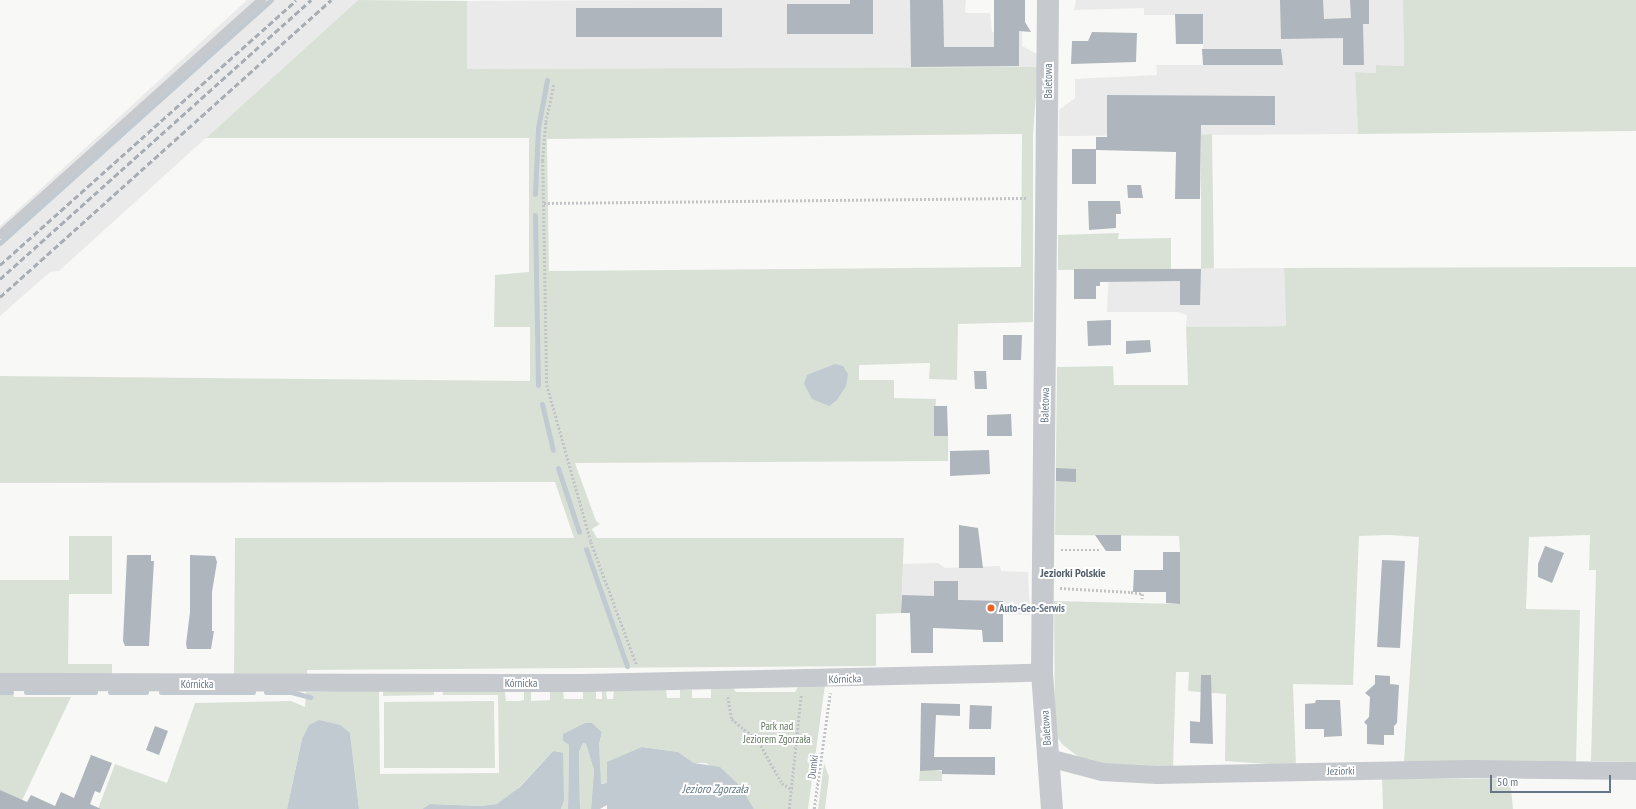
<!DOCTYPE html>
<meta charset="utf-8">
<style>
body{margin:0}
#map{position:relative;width:1636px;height:809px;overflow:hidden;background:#f8f9f6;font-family:"PT Sans Narrow",sans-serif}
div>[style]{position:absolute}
.built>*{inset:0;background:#e9eae9}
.green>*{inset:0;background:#d9e1d7}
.water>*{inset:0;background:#c1cad0}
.stream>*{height:5px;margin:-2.5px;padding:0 2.5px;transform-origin:2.5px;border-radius:2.5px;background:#c1cad0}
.building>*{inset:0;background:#aeb5bc}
.path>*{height:2.5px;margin-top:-1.25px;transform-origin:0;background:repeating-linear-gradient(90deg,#c2c3c6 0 2px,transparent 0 4px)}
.service>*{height:9px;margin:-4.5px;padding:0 4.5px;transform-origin:4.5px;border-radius:4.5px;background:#c6c9cd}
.minor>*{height:18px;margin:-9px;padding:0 9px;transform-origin:9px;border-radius:9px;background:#c6c9cd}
.tertiary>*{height:22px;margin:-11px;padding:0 11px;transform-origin:11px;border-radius:11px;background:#c6c9cd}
.rail>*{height:3px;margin-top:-1.5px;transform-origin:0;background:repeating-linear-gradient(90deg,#a8adb4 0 6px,transparent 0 9px)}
.dots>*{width:11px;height:11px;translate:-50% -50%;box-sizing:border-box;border:2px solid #fff;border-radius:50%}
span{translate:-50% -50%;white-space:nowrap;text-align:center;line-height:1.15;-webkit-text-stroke:4px #fff;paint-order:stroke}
.street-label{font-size:11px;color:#667688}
.poi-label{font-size:11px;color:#667688;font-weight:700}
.left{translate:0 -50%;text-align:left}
.park-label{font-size:11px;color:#647a61}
.neighbourhood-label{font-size:12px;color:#54606d;font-weight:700}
.water-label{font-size:12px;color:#627783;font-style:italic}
.scale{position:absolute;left:1490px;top:775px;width:121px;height:18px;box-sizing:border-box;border:2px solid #667688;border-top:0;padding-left:5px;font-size:12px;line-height:14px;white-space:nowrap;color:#667688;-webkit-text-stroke:3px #fff;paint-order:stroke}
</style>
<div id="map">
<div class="built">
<div style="clip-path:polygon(247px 0,358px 0,59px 271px,50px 272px,0 316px,0 226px)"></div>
<div style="clip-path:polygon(746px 0,966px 0,965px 13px,990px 13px,992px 32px,1022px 31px,1022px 46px,1037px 54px,1038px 67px,466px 69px,467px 1px)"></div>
<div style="clip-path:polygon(1076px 0,1403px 0,1404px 66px,1376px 65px,1377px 73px,1355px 72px,1358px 134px,1059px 136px,1059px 110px,1075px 98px,1075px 79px,1157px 75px,1156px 65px,1203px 65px,1203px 15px,1144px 15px,1144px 8px,1074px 10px)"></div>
<div style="clip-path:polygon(1284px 268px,1286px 326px,1186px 327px,1187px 315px,1178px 312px,1107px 312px,1109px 269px)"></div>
<div style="clip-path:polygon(938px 563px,945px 568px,1000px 566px,1001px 571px,1028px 572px,1030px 615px,901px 613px,903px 564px)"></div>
</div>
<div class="green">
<div style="clip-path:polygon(evenodd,358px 0,467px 1px,467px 69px,1038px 67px,1033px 135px,1033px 322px,958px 324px,957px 380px,929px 379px,930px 363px,859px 365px,859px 380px,894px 380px,894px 398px,936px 399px,934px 436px,948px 436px,948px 461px,575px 463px,596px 521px,600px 524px,592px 529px,597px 538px,904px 538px,901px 613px,876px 614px,876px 666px,307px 670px,307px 676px,234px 676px,235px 538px,574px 538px,555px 482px,0 483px,0 376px,530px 381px,530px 327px,494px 327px,495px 275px,529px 272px,529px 138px,206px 138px,358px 0,1022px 134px,1021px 267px,549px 271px,547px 139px,1022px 134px)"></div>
<div style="clip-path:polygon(1403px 0,1636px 0,1636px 131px,1358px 134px,1355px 72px,1376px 73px,1376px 65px,1404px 66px)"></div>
<div style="clip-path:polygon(1212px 134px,1214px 268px,1201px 269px,1201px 135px)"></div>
<div style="clip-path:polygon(1119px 233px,1118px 239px,1171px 238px,1171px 269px,1058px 270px,1058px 235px)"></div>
<div style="clip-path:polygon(1636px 267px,1636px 762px,1591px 761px,1596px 570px,1589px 570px,1590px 535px,1529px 537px,1526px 609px,1580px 610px,1576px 762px,1404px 762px,1419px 537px,1389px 535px,1359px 536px,1353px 685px,1293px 684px,1296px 766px,1225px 761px,1226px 694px,1188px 691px,1189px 672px,1176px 672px,1173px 768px,1088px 764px,1063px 745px,1057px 737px,1055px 722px,1054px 601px,1179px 604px,1180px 552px,1179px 536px,1055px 535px,1057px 367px,1113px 366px,1114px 385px,1188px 385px,1186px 327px,1286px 326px,1284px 268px)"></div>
<div style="clip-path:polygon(69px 536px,112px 536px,112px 594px,69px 594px,68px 664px,112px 664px,112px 677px,0 675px,0 580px,69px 580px)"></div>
<div style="clip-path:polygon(799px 685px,825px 685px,808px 809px,754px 809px,741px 787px,706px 763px,694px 763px,678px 752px,643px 747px,607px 783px,600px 784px,599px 744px,602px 732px,592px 723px,585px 723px,563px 741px,569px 745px,568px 809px,561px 809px,564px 801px,553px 751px,509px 798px,497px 804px,481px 806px,430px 804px,422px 809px,359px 809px,350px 733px,302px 739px,287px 809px,98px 809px,115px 764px,167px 783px,195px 703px,291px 701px,305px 707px,306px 692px,379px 690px,380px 774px,499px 773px,498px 695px,443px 695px,442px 690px,505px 692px,506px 701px,518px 701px,524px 700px,524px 691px,531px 691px,531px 701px,550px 700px,550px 690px,563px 690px,564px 699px,583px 699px,583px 690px,596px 690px,596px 699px,602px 699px,602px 690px,606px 690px,607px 699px,613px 699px,614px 690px,666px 687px,667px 698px,680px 698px,680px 690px,692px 690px,692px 698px,711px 698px,711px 687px,732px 686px,736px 692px,795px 692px)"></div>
<div style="clip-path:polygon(0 689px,12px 689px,14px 697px,71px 697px,18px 809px,0 809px)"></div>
<div style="clip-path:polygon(383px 690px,434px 690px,434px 695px,383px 696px)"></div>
<div style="clip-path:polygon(494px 701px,495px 768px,384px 768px,384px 702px)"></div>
<div style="clip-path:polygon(583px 743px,586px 744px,594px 770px,591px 809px,580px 809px,579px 752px)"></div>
<div style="clip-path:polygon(824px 763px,829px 777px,825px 809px,818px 809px)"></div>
<div style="clip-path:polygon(930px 770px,942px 771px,942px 781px,919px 781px,920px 771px)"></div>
<div style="clip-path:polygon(1382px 778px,1510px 779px,1513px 809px,1383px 809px)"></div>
</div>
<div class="water">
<div style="clip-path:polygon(835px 364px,843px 366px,848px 374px,846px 386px,837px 400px,829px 406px,812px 399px,804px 384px,807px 375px)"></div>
<div style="clip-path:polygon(319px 720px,340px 725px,350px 733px,359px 809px,287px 809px,302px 739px,309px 725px)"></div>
<div style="clip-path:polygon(585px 723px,592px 723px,602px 732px,599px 744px,601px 784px,607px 783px,607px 762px,642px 747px,678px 752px,694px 763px,720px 767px,741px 787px,754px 809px,607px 809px,607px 805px,600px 809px,591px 809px,594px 770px,586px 744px,583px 743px,579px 752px,580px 809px,568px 809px,569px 745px,563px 741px,563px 734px)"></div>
<div style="clip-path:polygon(553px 751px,563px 753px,564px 801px,561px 809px,422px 809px,430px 804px,481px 806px,497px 804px,520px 787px)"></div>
</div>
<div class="stream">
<div style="left:535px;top:194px;width:66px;rotate:-87.4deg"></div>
<div style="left:538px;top:128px;width:49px;rotate:-79.4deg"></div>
<div style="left:535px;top:215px;width:170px;rotate:89deg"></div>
<div style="left:0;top:243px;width:364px;rotate:-41.9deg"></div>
<div style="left:542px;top:404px;width:47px;rotate:76.6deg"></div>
<div style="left:558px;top:468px;width:67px;rotate:71.8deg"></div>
<div style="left:586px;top:549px;width:124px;rotate:70.7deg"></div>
<div style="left:0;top:692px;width:11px"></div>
<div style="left:26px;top:692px;width:69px"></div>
<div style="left:110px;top:692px;width:36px"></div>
<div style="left:161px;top:692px;width:92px"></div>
<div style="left:266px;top:692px;width:25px"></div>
<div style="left:291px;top:692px;width:20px;rotate:15deg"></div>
</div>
<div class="building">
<div style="clip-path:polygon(850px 0,873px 0,873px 34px,787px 34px,787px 4px,850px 4px)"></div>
<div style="clip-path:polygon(910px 0,943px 0,944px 47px,994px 47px,994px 0,1025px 0,1025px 22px,1031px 32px,1019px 31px,1019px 66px,911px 67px)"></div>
<div style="clip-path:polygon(1280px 0,1323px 0,1324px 19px,1351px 18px,1350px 0,1369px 0,1369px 24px,1363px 24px,1364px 65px,1343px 65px,1343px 38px,1281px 39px)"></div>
<div style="clip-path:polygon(576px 8px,722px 8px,722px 37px,576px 37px)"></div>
<div style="clip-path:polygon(1175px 14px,1203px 14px,1203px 44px,1176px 44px)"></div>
<div style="clip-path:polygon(1092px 32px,1137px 33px,1136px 62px,1071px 64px,1072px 41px,1088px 41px)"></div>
<div style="clip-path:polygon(1202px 49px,1281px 49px,1283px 65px,1203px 65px)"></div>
<div style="clip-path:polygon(1107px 95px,1275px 96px,1275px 125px,1201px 125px,1200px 199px,1175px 199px,1176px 152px,1096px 150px,1096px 137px,1107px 137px)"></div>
<div style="clip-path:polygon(1072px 149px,1096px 149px,1096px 184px,1072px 184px)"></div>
<div style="clip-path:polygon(1127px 185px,1141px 185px,1143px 198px,1128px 198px)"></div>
<div style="clip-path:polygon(1088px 201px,1120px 201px,1121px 214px,1116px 214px,1116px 228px,1089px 230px)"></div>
<div style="clip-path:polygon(1074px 269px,1201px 269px,1200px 305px,1180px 305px,1180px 281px,1100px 282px,1100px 286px,1096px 286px,1096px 299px,1074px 299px)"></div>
<div style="clip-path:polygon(1111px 320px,1111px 345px,1088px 346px,1087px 321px)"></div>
<div style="clip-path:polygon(1003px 335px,1022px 335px,1021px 360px,1003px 360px)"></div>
<div style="clip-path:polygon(1150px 340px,1151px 352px,1126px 354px,1126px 341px)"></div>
<div style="clip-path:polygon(974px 371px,986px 371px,987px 389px,975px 389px)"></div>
<div style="clip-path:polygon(934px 406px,947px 406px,948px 436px,934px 436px)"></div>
<div style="clip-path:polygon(1011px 414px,1012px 436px,987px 436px,987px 415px)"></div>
<div style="clip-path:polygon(989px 450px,990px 474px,950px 476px,950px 451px)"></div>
<div style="clip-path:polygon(1056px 468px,1076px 469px,1076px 482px,1056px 481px)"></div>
<div style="clip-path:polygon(959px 525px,978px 528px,983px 568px,959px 568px)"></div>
<div style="clip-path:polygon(1095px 535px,1121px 535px,1121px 551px,1106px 551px)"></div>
<div style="clip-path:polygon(1545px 546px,1564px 553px,1552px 583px,1538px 577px,1538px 564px)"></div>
<div style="clip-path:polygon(1163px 552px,1180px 552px,1180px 604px,1166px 603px,1166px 592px,1133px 592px,1134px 570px,1163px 570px)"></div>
<div style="clip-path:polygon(127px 555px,151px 555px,151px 561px,154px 561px,149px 646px,125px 646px,123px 641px)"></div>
<div style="clip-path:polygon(190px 555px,215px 556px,217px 562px,212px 592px,212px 631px,214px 631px,211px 649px,187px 649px,186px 644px,190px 612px)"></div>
<div style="clip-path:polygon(1382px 560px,1405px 561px,1400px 648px,1377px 647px)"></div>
<div style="clip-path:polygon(934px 581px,958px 581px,958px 600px,1003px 601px,1003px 642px,983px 642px,982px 630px,933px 628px,933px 653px,911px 653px,910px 613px,901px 613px,902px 595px,934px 596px)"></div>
<div style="clip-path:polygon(1201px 675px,1211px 675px,1213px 744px,1190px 743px,1190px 721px,1200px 722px)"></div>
<div style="clip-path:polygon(1375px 675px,1390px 676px,1390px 684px,1399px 685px,1397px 723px,1394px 726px,1394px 735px,1384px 735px,1384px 745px,1367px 744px,1367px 725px,1364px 722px,1369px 717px,1370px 697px,1365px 693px,1375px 684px)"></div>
<div style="clip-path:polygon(1316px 700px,1340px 700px,1342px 736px,1324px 737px,1324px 729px,1305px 729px,1305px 704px,1315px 703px)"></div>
<div style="clip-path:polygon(921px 703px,960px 704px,960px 716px,936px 715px,934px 757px,995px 757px,995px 775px,942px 774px,942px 770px,920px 771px)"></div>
<div style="clip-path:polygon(970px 705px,992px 706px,991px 729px,969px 729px)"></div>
<div style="clip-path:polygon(155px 726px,168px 731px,159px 755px,146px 750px)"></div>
<div style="clip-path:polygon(91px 755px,112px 763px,100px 793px,95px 791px,90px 804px,101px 809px,0 809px,0 790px,27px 802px,31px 795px,55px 806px,61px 792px,74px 798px)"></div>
</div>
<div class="path">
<div style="left:554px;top:85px;width:39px;rotate:102deg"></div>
<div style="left:546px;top:123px;width:38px;rotate:95deg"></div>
<div style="left:543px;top:161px;width:224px;rotate:89deg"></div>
<div style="left:547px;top:385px;width:163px;rotate:74.3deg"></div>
<div style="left:591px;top:542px;width:132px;rotate:69.6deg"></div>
<div style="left:544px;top:203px;width:483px;rotate:-0.6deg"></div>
<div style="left:1061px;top:550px;width:39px"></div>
<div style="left:1060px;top:588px;width:71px;rotate:3.2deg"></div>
<div style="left:1131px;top:592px;width:12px;rotate:9deg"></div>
<div style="left:1143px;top:594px;width:5px;rotate:101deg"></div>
<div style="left:728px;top:697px;width:22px;rotate:80deg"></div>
<div style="left:732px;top:719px;width:35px;rotate:40deg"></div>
<div style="left:759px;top:742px;width:47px;rotate:60.7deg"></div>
<div style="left:782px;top:783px;width:11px;rotate:34deg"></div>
<div style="left:789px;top:809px;width:116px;rotate:-84deg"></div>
<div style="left:814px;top:809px;width:117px;rotate:-82.1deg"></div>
</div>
<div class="service">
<div style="left:0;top:234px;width:351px;rotate:-41.9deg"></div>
</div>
<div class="minor">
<div style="left:0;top:682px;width:584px;rotate:0.1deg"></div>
<div style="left:584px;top:683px;width:458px;rotate:-1.3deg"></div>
<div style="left:1049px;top:758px;width:55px;rotate:14.8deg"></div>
<div style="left:1102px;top:772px;width:55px;rotate:3.1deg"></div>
<div style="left:1157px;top:775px;width:312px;rotate:-1.1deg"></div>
<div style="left:1469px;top:769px;width:167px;rotate:0.7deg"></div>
</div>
<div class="tertiary">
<div style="left:1048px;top:0;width:673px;rotate:90.51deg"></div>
<div style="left:1042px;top:673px;width:136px;rotate:85.8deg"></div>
</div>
<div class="rail">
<div style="left:0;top:265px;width:397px;rotate:-41.8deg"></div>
<div style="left:0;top:279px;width:418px;rotate:-41.9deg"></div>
<div style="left:0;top:297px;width:445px;rotate:-41.9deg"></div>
</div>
<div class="dots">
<div style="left:991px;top:608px;background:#eb6324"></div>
</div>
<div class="street-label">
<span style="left:1048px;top:81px;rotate:-90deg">Baletowa</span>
<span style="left:1045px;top:405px;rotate:-89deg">Baletowa</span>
<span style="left:845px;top:679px;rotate:-2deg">Kórnicka</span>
<span style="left:521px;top:683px">Kórnicka</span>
<span style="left:197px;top:684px">Kórnicka</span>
<span style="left:1046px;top:728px;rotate:-94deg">Baletowa</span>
<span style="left:813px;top:767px;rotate:-83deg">Dumki</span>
<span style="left:1341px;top:771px;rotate:-1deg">Jeziorki</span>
</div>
<div class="poi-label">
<span class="left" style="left:999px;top:608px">Auto-Geo-Serwis</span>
</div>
<div class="park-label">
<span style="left:777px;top:733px">Park nad<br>Jeziorem Zgorzała</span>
</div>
<div class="neighbourhood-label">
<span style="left:1073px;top:573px">Jeziorki Polskie</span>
</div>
<div class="water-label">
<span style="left:715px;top:789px">Jezioro Zgorzała</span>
</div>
<div class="scale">50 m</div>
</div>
